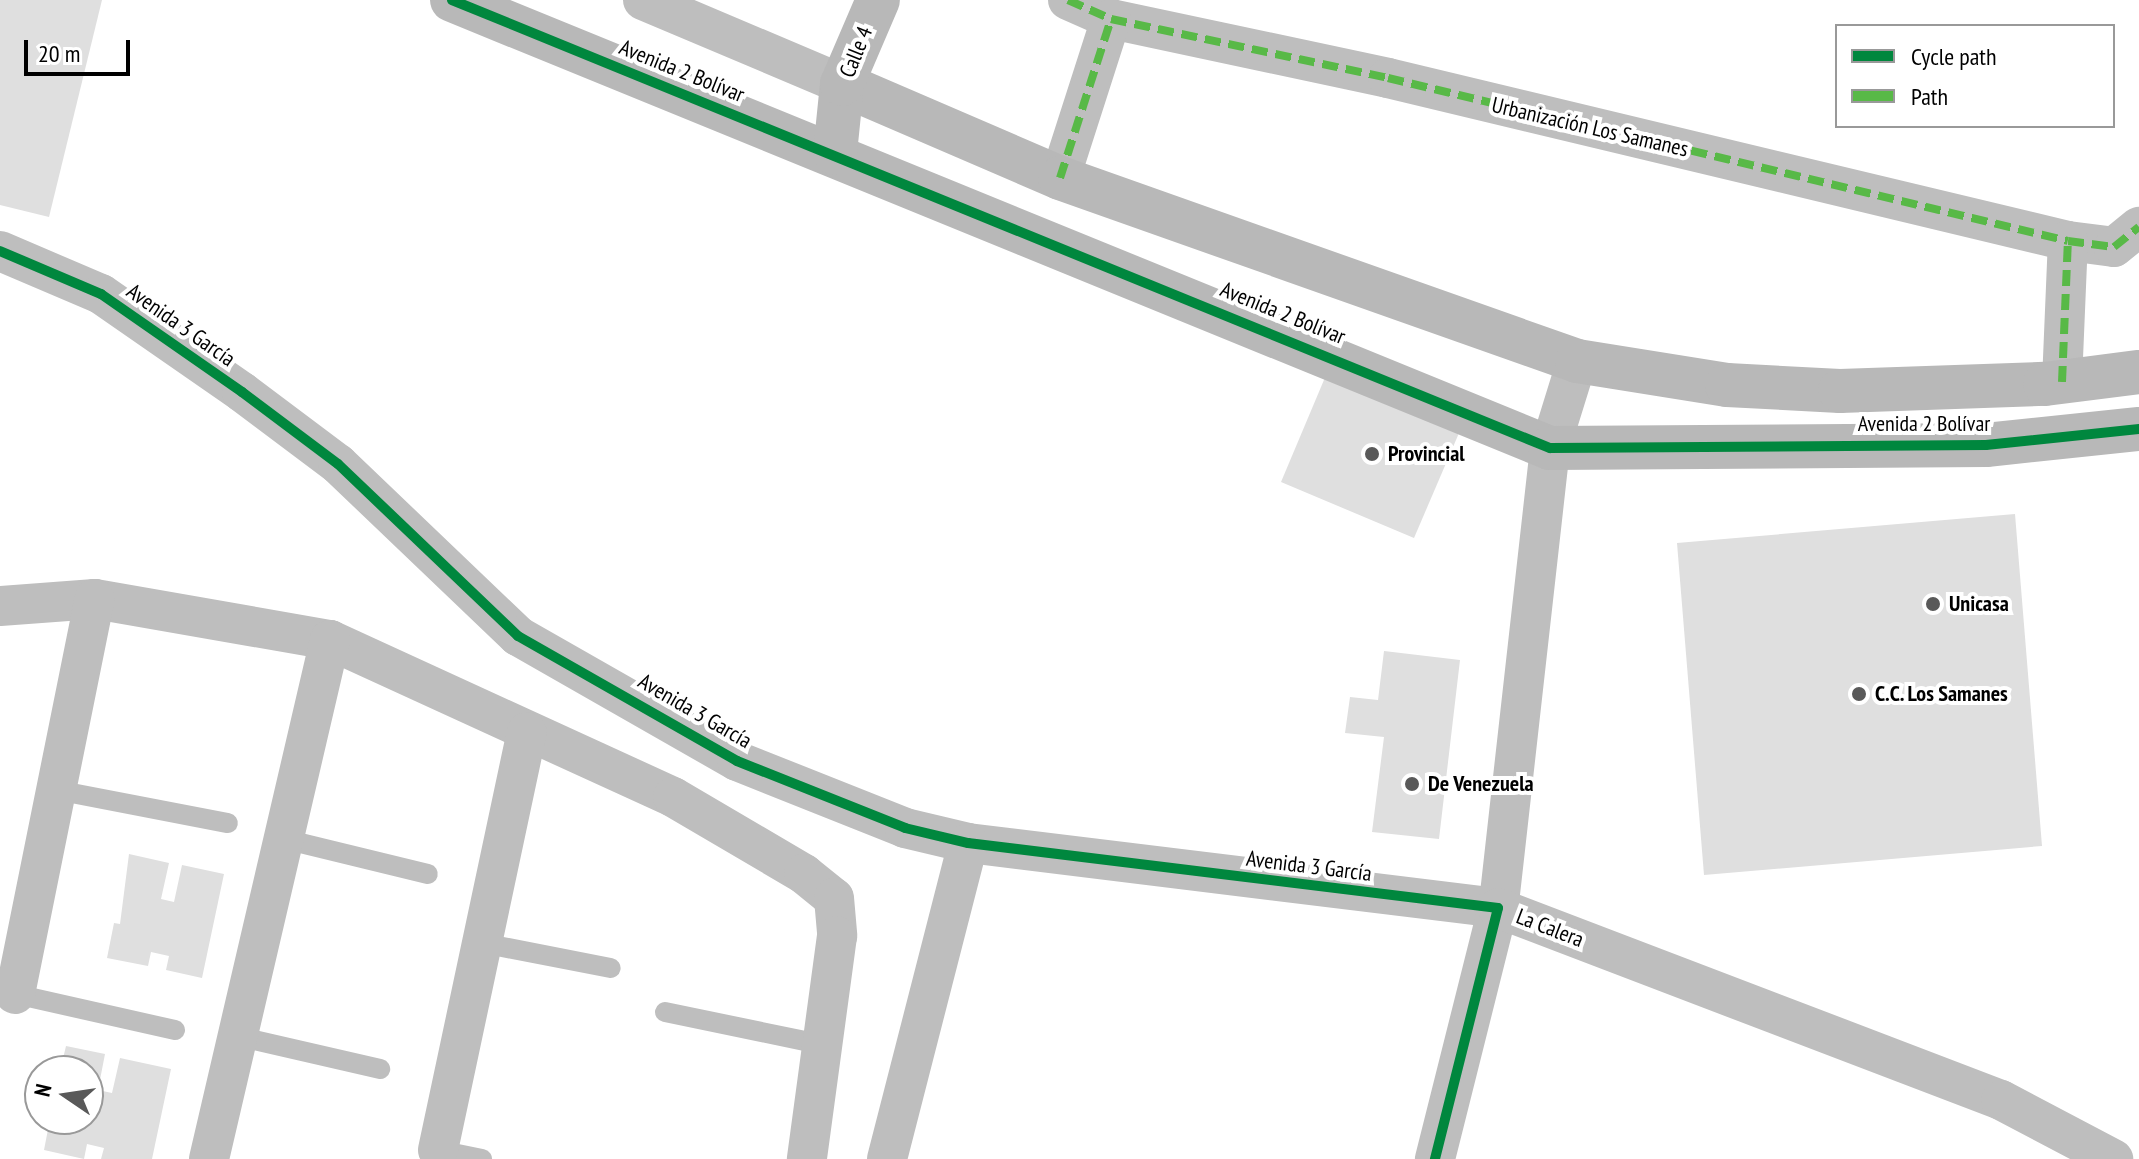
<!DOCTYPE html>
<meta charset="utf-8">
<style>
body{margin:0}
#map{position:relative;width:2139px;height:1159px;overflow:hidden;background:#fff;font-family:"PT Sans Narrow",sans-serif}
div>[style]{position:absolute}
.building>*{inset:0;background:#dfdfdf}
.lane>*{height:20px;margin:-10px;padding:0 10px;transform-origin:10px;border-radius:10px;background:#bebebe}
.street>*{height:40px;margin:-20px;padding:0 20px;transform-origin:20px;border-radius:20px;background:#bebebe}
.secondary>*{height:44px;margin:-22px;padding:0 22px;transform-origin:22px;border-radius:22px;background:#b8b8b8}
.quiet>*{height:8px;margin-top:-4px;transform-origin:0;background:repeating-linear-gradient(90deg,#58b947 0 16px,transparent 0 24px)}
.cycleway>*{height:10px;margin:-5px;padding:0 5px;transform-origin:5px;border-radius:5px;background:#00873e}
.dots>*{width:22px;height:22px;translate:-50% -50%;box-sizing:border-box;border:4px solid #fff;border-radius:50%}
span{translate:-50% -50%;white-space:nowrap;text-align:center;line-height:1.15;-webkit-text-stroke:8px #fff;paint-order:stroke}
.street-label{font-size:22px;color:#000}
.poi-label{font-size:22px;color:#000;font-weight:700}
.left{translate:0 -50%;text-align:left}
.legend{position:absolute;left:1835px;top:24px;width:280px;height:104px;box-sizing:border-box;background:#fff;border:2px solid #999;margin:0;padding:10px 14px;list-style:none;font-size:24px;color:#000}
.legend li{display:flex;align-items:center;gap:16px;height:40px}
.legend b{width:40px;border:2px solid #999}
.north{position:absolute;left:24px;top:1055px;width:80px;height:80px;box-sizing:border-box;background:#fff;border:2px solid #999;border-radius:50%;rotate:283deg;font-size:22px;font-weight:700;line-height:32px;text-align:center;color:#000}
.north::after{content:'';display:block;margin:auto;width:28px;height:36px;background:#595959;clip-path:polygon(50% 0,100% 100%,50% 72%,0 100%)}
.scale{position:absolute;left:24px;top:40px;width:106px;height:36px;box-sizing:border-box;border:4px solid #000;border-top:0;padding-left:10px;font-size:24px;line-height:28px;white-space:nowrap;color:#000;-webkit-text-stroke:6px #fff;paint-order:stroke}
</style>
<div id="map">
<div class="building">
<div style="clip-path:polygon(0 0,102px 0,49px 217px,0 205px)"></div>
<div style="clip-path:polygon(1329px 368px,1462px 426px,1414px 538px,1281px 482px)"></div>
<div style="clip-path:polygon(2015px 514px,2042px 846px,1704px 875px,1677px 543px)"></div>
<div style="clip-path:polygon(1384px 651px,1460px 660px,1439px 839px,1372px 832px,1384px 737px,1345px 733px,1350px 697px,1378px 700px)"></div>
<div style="clip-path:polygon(129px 854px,169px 863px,161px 899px,174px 902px,182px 865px,224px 874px,202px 978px,166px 970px,169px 956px,151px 952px,148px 966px,107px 958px,114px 923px,120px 924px)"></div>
<div style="clip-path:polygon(66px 1046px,105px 1054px,98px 1090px,112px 1093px,120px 1058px,171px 1069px,152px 1159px,101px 1159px,104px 1148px,87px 1144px,84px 1159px,44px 1150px,50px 1119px,88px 1119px,88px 1071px,60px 1071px)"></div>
</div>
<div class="lane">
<div style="left:56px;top:790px;width:175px;rotate:10.9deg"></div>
<div style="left:284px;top:839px;width:148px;rotate:13.7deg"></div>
<div style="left:482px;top:943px;width:131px;rotate:11deg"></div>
<div style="left:15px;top:994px;width:164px;rotate:12.7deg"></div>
<div style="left:665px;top:1012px;width:162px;rotate:11.7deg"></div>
<div style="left:237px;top:1036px;width:147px;rotate:13deg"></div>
<div style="left:438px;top:1150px;width:45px;rotate:11.6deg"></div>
</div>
<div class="street">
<div style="left:643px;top:0;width:216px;rotate:22.9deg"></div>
<div style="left:1068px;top:0;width:47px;rotate:23.8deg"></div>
<div style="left:1111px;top:19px;width:283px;rotate:12deg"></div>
<div style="left:1388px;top:78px;width:699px;rotate:13.48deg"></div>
<div style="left:2068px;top:241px;width:46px;rotate:7.4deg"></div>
<div style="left:2114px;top:247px;width:32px;rotate:-39deg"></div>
<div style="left:1060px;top:178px;width:167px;rotate:-72.2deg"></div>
<div style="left:0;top:251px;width:110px;rotate:23.1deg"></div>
<div style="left:101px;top:294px;width:172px;rotate:34.8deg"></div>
<div style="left:242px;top:392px;width:120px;rotate:36.9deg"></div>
<div style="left:338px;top:464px;width:249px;rotate:43.7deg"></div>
<div style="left:518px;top:636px;width:252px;rotate:29.7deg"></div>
<div style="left:737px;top:761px;width:181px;rotate:21.7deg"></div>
<div style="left:905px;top:828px;width:65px;rotate:13.4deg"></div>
<div style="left:968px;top:843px;width:534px;rotate:6.99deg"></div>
<div style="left:1498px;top:908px;width:259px;rotate:104.1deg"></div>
<div style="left:1577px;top:361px;width:91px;rotate:107.2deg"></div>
<div style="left:1550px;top:448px;width:463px;rotate:96.4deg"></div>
<div style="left:1498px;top:908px;width:538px;rotate:20.89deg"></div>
<div style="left:2001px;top:1100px;width:127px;rotate:27.8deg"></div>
<div style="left:2062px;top:382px;width:141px;rotate:-87.6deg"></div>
<div style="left:0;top:606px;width:95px;rotate:-4.2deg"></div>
<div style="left:95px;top:599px;width:239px;rotate:9.9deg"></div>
<div style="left:330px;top:640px;width:377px;rotate:24.6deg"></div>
<div style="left:673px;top:797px;width:152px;rotate:30.4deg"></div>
<div style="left:804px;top:874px;width:38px;rotate:39deg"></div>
<div style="left:834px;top:898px;width:38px;rotate:85deg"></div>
<div style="left:837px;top:936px;width:225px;rotate:97.7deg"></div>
<div style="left:15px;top:994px;width:403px;rotate:-78.6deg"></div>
<div style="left:438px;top:1150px;width:427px;rotate:-78deg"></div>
<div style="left:209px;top:1159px;width:533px;rotate:-76.88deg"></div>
<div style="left:887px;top:1159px;width:326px;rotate:-75.6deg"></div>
</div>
<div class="secondary">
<div style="left:452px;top:0;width:1186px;rotate:22.2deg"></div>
<div style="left:1550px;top:448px;width:436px;rotate:-0.4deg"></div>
<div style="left:1986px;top:445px;width:154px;rotate:-6deg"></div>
<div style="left:842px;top:84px;width:237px;rotate:23.3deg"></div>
<div style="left:1060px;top:178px;width:548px;rotate:19.49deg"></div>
<div style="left:1577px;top:361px;width:152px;rotate:9.1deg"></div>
<div style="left:1727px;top:385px;width:113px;rotate:3deg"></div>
<div style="left:1840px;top:391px;width:205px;rotate:-2deg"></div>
<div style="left:2045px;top:384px;width:95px;rotate:-7.3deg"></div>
<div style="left:835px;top:153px;width:69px;rotate:-84.2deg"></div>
<div style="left:842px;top:84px;width:91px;rotate:-66.8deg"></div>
</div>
<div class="quiet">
<div style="left:1068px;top:0;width:47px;rotate:23.8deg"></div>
<div style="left:1111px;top:19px;width:283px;rotate:12deg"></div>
<div style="left:1388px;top:78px;width:699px;rotate:13.48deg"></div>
<div style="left:2068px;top:241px;width:46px;rotate:7.4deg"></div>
<div style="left:2114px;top:247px;width:32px;rotate:-39deg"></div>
<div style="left:1060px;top:178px;width:167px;rotate:-72.2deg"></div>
<div style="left:2062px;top:382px;width:141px;rotate:-87.6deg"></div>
</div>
<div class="cycleway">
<div style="left:452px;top:0;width:1186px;rotate:22.2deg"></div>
<div style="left:1550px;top:448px;width:436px;rotate:-0.4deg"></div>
<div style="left:1986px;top:445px;width:154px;rotate:-6deg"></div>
<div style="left:0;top:251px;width:110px;rotate:23.1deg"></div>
<div style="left:101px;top:294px;width:172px;rotate:34.8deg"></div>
<div style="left:242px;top:392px;width:120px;rotate:36.9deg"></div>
<div style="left:338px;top:464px;width:249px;rotate:43.7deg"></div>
<div style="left:518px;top:636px;width:252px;rotate:29.7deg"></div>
<div style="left:737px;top:761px;width:181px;rotate:21.7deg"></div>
<div style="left:905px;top:828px;width:65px;rotate:13.4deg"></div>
<div style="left:968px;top:843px;width:534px;rotate:6.99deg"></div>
<div style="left:1498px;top:908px;width:259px;rotate:104.1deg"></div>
</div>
<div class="dots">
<div style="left:1372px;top:454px;background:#595959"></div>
<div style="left:1933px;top:604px;background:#595959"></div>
<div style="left:1859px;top:694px;background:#595959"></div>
<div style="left:1412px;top:784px;background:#595959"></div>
</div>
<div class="street-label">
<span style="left:856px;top:52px;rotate:-68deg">Calle 4</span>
<span style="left:682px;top:71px;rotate:22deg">Avenida 2 Bolívar</span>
<span style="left:1590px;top:127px;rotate:13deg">Urbanización Los Samanes</span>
<span style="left:1283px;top:313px;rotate:22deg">Avenida 2 Bolívar</span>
<span style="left:181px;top:325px;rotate:35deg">Avenida 3 García</span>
<span style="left:1924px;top:424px">Avenida 2 Bolívar</span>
<span style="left:695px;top:711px;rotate:30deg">Avenida 3 García</span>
<span style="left:1309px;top:866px;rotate:7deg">Avenida 3 García</span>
<span style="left:1550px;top:928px;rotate:21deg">La Calera</span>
</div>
<div class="poi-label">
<span class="left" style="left:1388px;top:454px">Provincial</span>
<span class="left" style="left:1949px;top:604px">Unicasa</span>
<span class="left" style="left:1875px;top:694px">C.C. Los Samanes</span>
<span class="left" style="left:1428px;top:784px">De Venezuela</span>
</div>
<ul class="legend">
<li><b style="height:10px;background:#00873e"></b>Cycle path</li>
<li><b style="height:10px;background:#58b947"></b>Path</li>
</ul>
<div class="north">N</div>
<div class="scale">20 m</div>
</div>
